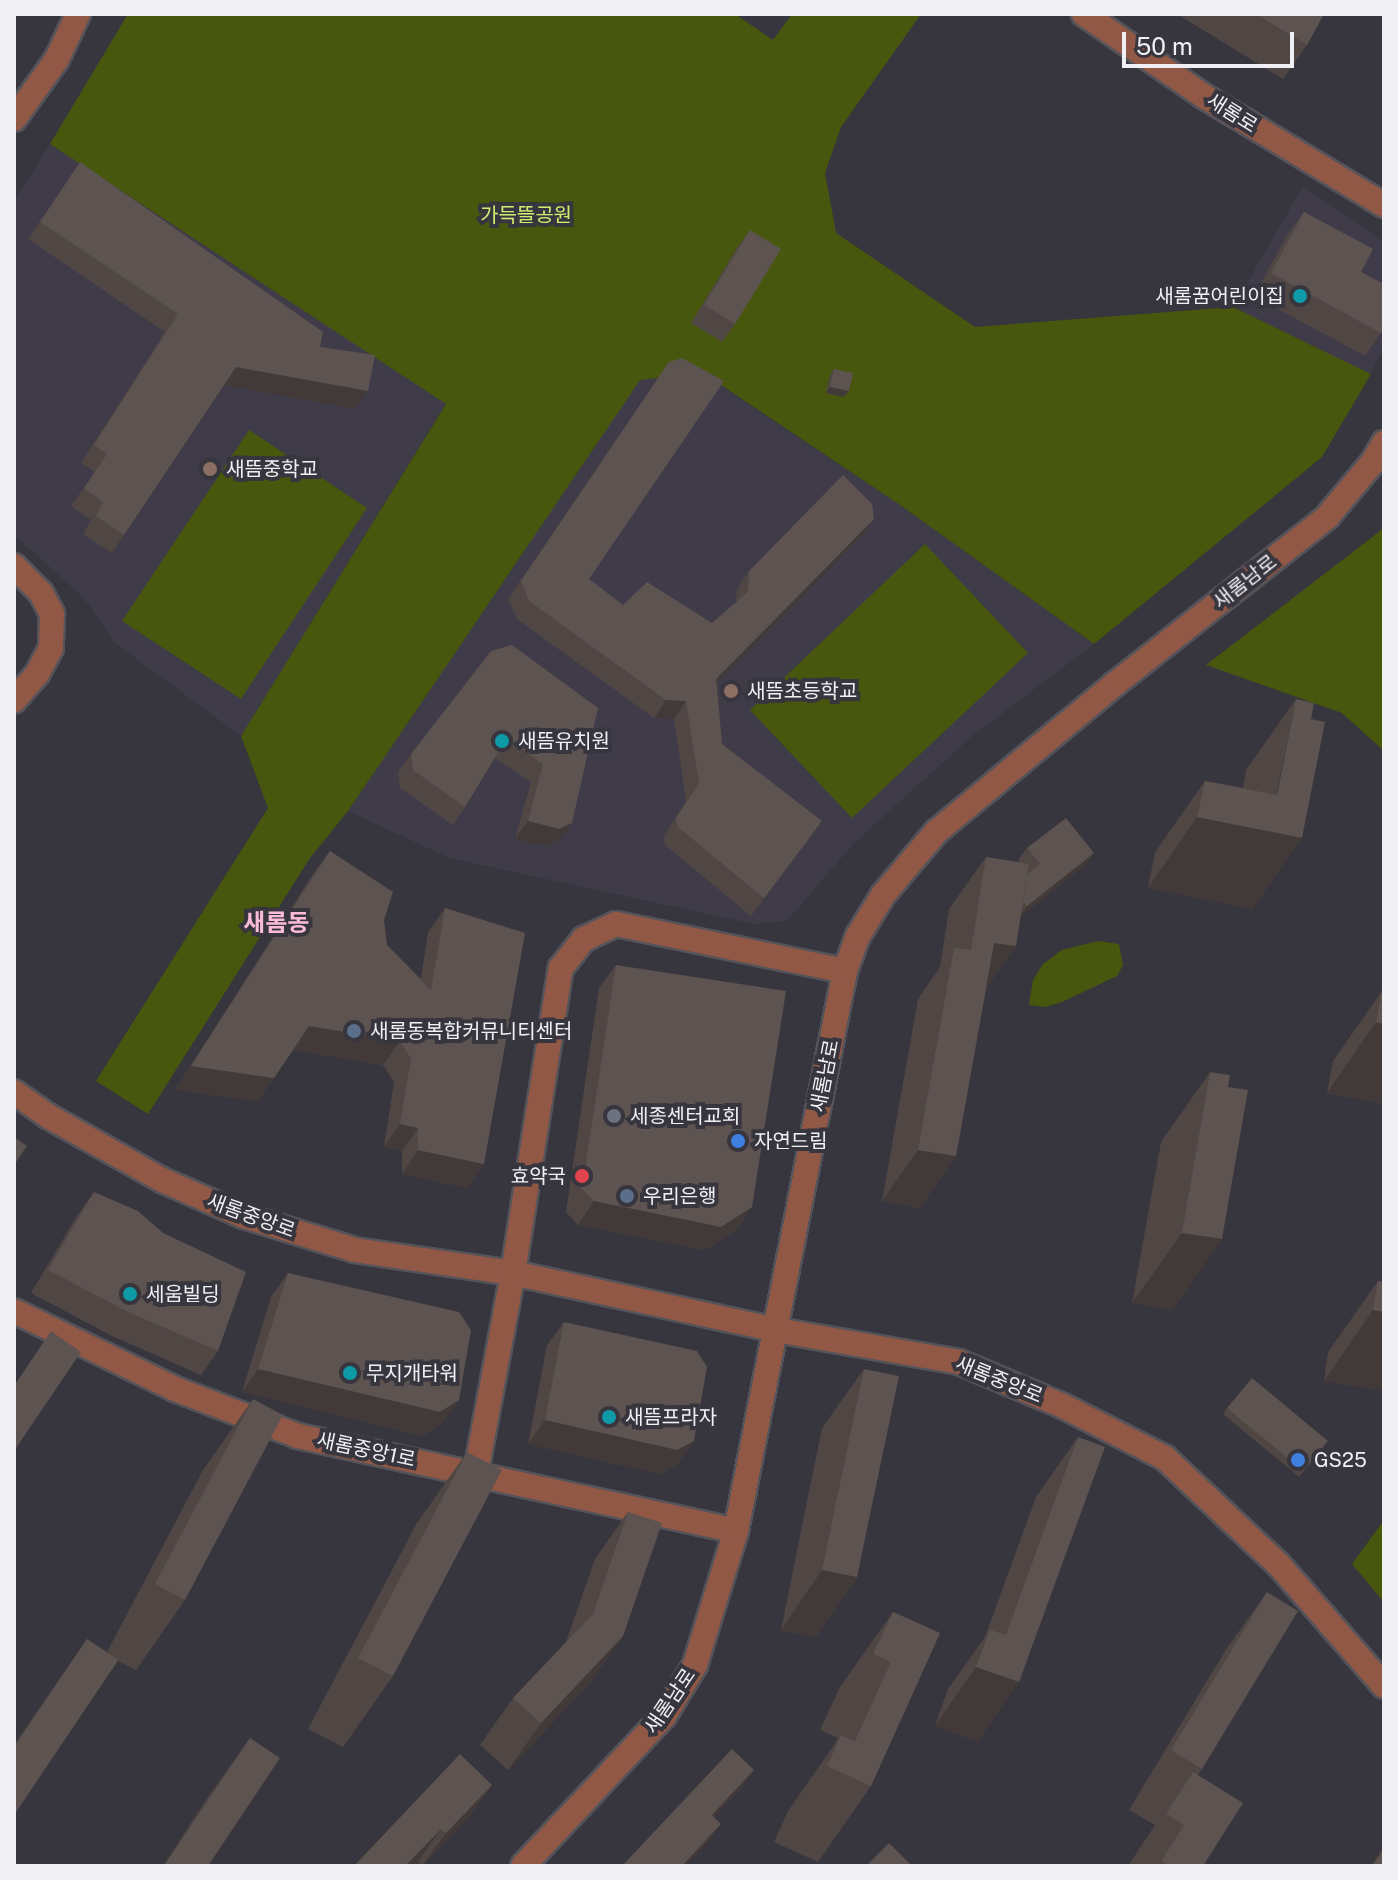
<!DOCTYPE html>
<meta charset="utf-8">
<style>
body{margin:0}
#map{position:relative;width:1398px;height:1880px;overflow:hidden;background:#37353d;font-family:"Public Sans","Noto Sans KR",sans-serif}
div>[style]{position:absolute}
.built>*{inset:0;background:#3f3b49}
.green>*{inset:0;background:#48570e}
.roads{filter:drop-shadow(2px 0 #55535a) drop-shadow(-2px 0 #55535a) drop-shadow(0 2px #55535a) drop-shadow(0 -2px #55535a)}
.minor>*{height:24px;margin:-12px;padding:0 12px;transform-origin:12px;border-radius:12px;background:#925846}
.wall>*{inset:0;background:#504745}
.shaded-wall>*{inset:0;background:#413a38}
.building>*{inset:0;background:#5d5350}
.dots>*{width:22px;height:22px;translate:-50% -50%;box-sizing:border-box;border:4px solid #37353d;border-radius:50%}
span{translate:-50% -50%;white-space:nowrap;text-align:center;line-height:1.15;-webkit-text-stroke:8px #37353d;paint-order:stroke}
.street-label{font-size:20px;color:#f0eff4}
.park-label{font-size:20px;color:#ceed71}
.poi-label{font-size:20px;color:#f0eff4}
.right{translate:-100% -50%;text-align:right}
.left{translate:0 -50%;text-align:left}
.quarter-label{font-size:24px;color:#fabbd6;font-weight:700}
.frame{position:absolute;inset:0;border:16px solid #f0eff4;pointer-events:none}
.scale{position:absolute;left:1122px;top:32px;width:172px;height:36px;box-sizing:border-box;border:4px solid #f0eff4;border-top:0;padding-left:10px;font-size:24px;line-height:28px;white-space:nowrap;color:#f0eff4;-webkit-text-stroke:6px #37353d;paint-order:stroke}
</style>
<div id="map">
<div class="built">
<div style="clip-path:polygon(50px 144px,446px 403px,241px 736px,115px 643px,83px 597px,14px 535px,14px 201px)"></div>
<div style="clip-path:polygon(1303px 186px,1384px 241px,1384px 347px,1371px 374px,1233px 307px)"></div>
<div style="clip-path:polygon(702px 373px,900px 505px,1094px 644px,971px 737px,854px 843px,787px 921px,754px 924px,449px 858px,348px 811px,640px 379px)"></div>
</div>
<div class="green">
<div style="clip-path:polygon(128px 14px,735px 14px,773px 40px,792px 14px,921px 14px,841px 127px,825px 173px,836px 233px,975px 327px,1233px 307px,1371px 374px,1322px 457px,1094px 644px,900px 505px,703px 373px,640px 380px,348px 811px,310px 858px,148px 1114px,96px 1081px,268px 808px,241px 736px,446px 404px,50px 144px)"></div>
<div style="clip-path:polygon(249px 430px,367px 508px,241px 699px,122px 621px)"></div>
<div style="clip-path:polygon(1384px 528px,1384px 751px,1342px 713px,1206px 665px)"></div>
<div style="clip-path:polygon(925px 544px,1028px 653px,852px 818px,750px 710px)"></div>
<div style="clip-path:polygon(1098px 941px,1119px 944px,1123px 965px,1117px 976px,1062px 1002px,1045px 1007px,1029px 1005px,1033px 980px,1043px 964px,1062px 950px)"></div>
<div style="clip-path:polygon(1384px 1520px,1384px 1602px,1352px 1564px)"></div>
</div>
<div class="roads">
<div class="minor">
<div style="left:1084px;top:14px;width:147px;rotate:34.4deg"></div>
<div style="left:1205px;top:97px;width:209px;rotate:31.1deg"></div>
<div style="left:14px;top:119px;width:74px;rotate:-54.4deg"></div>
<div style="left:57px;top:59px;width:50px;rotate:-65deg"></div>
<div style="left:14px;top:566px;width:38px;rotate:45deg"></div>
<div style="left:41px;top:593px;width:24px;rotate:62deg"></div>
<div style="left:52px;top:614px;width:34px;rotate:92deg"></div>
<div style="left:51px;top:648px;width:30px;rotate:118deg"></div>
<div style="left:37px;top:674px;width:35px;rotate:131deg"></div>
<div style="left:14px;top:1092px;width:42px;rotate:35.2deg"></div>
<div style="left:48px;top:1116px;width:131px;rotate:29.3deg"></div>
<div style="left:162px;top:1180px;width:90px;rotate:23.7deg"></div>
<div style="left:244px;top:1216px;width:116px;rotate:17deg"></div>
<div style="left:355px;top:1250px;width:160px;rotate:8.3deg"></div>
<div style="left:513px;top:1273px;width:269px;rotate:12.2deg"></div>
<div style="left:776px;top:1330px;width:186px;rotate:9.9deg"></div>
<div style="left:959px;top:1362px;width:113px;rotate:22.9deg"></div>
<div style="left:1063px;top:1406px;width:114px;rotate:27deg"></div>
<div style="left:1165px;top:1458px;width:156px;rotate:43.2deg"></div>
<div style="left:1279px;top:1565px;width:160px;rotate:49deg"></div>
<div style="left:14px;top:1311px;width:179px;rotate:25.8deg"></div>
<div style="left:175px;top:1389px;width:132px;rotate:20.9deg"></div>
<div style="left:298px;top:1436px;width:448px;rotate:12.2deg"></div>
<div style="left:476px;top:1472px;width:202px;rotate:-79.5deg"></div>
<div style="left:513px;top:1273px;width:309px;rotate:-81.1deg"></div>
<div style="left:561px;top:968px;width:37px;rotate:-52deg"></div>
<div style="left:584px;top:939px;width:35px;rotate:-25deg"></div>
<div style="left:616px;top:924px;width:234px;rotate:11.6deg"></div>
<div style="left:523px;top:1866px;width:206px;rotate:-46.8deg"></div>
<div style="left:664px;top:1716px;width:60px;rotate:-58.7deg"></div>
<div style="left:695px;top:1665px;width:140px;rotate:-73deg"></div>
<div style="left:736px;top:1531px;width:571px;rotate:-78.99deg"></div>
<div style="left:845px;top:971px;width:37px;rotate:-70deg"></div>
<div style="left:858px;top:936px;width:48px;rotate:-58.6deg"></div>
<div style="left:883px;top:895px;width:82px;rotate:-49.9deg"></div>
<div style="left:936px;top:832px;width:232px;rotate:-39.6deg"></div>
<div style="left:1115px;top:684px;width:270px;rotate:-38.2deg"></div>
<div style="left:1327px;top:517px;width:72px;rotate:-50.1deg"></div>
<div style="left:1373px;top:462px;width:22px;rotate:-60deg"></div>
</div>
</div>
<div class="wall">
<div style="clip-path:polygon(1177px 14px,1324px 14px,1307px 45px,1283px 79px)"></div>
<div style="clip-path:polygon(80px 162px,320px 347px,355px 409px,224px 385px,112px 553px,83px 534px,91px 520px,71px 506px,95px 472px,81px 463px,165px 332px,28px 239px)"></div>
<div style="clip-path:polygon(1304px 212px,1361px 272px,1381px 333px,1365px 356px,1254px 296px,1287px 235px)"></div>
<div style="clip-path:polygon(750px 230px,735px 324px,722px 342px,691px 323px,737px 248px)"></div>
<div style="clip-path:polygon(669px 362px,589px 579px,623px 605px,712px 623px,736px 602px,737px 589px,749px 571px,861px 537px,717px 683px,722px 744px,809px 839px,751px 916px,665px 845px,664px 836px,686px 801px,674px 719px,654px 718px,517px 619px,508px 599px)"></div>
<div style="clip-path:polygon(834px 369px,844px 397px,826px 393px,830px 375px)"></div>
<div style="clip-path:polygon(1296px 699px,1253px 909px,1148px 888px,1155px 852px,1205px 781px,1243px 788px,1246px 770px)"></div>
<div style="clip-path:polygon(598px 708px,559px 841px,546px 846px,515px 839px,531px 782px,495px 758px,465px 807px,453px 825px,400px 788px,398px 772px,411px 754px)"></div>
<div style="clip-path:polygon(1027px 848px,1094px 853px,1085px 865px,1021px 916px,986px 990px,956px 1156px,920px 1208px,882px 1201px,918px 999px,940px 967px,949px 909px,986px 857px,1020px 862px,1018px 860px)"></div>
<div style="clip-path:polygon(330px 851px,384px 920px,387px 945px,421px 979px,428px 932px,445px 908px,484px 1164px,467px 1188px,402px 1174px,402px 1151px,384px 1147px,394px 1082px,383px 1065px,293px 1050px,258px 1101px,175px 1090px,313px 874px)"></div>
<div style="clip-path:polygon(616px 965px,752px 1207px,735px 1231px,705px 1250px,578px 1225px,566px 1212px,599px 988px)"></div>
<div style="clip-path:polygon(1382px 991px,1384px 1104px,1327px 1093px,1333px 1061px)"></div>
<div style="clip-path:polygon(1210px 1072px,1173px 1310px,1132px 1303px,1161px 1142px)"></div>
<div style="clip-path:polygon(94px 1192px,218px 1351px,201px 1375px,112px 1336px,31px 1293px,77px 1216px)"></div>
<div style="clip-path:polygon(288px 1273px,459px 1400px,442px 1423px,423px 1436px,242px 1392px,271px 1297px)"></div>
<div style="clip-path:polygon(1378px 1281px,1384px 1391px,1324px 1381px,1328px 1352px)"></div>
<div style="clip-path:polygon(564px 1322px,694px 1441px,677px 1465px,660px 1474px,528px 1444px,547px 1345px)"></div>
<div style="clip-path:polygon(864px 1369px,857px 1577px,816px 1637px,781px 1630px,822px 1428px)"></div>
<div style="clip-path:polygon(253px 1399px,185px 1600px,136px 1670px,118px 1661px,14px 1815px,14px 1745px,87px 1639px,107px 1652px,203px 1470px)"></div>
<div style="clip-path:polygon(1227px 1408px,1324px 1447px,1299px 1477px,1223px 1414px)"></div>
<div style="clip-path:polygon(1078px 1437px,978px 1742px,935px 1726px,948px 1689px,985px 1637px,1036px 1497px)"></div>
<div style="clip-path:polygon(467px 1452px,393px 1676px,343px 1747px,308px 1729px,417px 1523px)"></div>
<div style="clip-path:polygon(628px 1512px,623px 1636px,590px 1683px,508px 1770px,480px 1745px,513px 1698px,566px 1642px,595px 1559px)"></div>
<div style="clip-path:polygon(1267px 1592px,1202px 1769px,1198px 1775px,1203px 1866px,1128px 1866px,1155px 1825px,1129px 1810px,1225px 1651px)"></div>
<div style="clip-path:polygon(893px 1612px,940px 1633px,871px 1786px,818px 1862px,774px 1842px,788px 1811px,834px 1745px,838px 1738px,820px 1730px,840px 1687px)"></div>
<div style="clip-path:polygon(250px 1738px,208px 1866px,163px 1866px,208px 1797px)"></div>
<div style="clip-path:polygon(492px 1785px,468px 1818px,422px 1866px,418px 1862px,354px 1866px)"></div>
<div style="clip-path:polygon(1384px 1846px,1384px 1866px,1371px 1866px)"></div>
</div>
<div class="shaded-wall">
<div style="clip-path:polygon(236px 367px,368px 391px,355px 409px,224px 385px)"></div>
<div style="clip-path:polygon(830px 387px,849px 391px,844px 397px,826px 393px)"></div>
<div style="clip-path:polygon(874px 519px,861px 537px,704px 696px,716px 679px)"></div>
<div style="clip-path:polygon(666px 700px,686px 701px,674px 719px,654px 718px)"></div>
<div style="clip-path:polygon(1197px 817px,1302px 838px,1253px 909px,1148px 888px)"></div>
<div style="clip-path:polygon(528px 821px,572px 823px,559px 841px,546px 846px,515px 839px)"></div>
<div style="clip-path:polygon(1094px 853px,1085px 865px,1018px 919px,1027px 906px)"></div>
<div style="clip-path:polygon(994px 943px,1016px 946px,980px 998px)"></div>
<div style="clip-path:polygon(1376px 1022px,1384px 1024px,1384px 1104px,1327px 1093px)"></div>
<div style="clip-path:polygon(309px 1026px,400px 1041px,383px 1065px,292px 1050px)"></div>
<div style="clip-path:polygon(191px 1066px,274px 1078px,258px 1101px,175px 1090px)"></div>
<div style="clip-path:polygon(400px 1124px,418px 1128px,402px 1151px,384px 1147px)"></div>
<div style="clip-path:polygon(418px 1150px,484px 1164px,467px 1188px,402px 1174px)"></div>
<div style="clip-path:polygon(918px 1150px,956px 1156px,920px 1208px,882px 1201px)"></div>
<div style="clip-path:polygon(594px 1201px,752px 1207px,735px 1231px,705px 1250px,578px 1225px)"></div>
<div style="clip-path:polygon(1182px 1233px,1222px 1239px,1173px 1310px,1132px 1303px)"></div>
<div style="clip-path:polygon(1373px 1310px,1384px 1312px,1384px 1391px,1324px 1381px)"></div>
<div style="clip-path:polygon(258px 1369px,459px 1400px,442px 1423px,423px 1436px,242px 1392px)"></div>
<div style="clip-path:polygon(545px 1420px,694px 1441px,677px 1465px,660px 1474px,528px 1444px)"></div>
<div style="clip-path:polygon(822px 1570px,857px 1577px,816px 1637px,781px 1630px)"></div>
<div style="clip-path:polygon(623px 1636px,590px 1683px,508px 1770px,541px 1723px)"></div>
<div style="clip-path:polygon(976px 1667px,1019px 1682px,978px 1742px,935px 1726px)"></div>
<div style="clip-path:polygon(754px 1770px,742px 1788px,699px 1833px,712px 1815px)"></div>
<div style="clip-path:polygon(492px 1785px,468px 1818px,422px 1866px,446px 1833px)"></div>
<div style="clip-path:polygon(721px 1824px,709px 1842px,686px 1866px,682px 1866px)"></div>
<div style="clip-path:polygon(441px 1829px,418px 1862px,414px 1866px,405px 1866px)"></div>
</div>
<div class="building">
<div style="clip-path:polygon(1256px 14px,1324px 14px,1307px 45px)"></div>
<div style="clip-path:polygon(80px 162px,323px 332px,320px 347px,375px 355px,368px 391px,236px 367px,124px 535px,96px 516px,103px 502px,84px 488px,107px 454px,94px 445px,178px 314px,40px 222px)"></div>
<div style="clip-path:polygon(1304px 212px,1373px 249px,1361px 272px,1384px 284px,1384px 327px,1381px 333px,1271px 273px)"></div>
<div style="clip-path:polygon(750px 230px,781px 249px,735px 324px,704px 305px)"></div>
<div style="clip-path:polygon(682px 358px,724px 381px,589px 579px,623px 605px,647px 582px,712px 623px,748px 592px,749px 571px,843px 475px,872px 504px,874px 519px,716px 679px,722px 744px,822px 821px,764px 898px,678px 827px,676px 818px,699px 783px,686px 701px,666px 700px,529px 601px,521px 581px,669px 362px)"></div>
<div style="clip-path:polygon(834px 369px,853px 373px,849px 391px,830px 387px)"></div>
<div style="clip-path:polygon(512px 645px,598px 708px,572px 823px,559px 829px,528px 821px,543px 764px,506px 739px,465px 807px,413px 770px,411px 754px,491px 651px)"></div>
<div style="clip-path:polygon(1296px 699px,1314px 703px,1311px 719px,1325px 722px,1302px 838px,1197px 817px,1205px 781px,1277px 795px)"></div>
<div style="clip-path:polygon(1066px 818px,1094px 853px,1027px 906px,1023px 902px,1028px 874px,1040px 864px,1027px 848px)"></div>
<div style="clip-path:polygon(330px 851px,393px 892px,384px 920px,387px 945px,431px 990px,445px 908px,525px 933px,484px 1164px,418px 1150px,418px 1128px,400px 1124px,411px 1059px,400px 1041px,309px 1026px,274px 1078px,191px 1066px)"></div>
<div style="clip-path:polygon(986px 857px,1029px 864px,1016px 946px,994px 943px,956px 1156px,918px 1150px,954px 948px,971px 950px)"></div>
<div style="clip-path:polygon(616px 965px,786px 991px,752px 1207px,721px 1227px,594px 1201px,582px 1189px)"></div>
<div style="clip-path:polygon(1382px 991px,1384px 991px,1384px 1024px,1376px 1022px)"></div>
<div style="clip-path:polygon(1210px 1072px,1230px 1075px,1228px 1087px,1248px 1090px,1222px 1239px,1182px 1233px)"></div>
<div style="clip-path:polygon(14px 1137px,27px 1146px,14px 1165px)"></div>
<div style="clip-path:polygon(94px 1192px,138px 1211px,163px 1233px,246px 1272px,218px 1351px,128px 1312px,48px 1270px)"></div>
<div style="clip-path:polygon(288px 1273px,459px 1312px,471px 1330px,459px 1400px,440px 1412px,258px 1369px)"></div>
<div style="clip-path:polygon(1378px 1281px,1384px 1282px,1384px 1312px,1373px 1310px)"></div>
<div style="clip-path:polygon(564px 1322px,697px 1351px,707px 1367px,694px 1441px,677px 1450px,545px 1420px)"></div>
<div style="clip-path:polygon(51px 1331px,81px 1352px,14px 1451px,14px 1386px)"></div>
<div style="clip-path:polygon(864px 1369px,899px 1376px,857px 1577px,822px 1570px)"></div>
<div style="clip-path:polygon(1252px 1378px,1328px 1441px,1303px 1471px,1227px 1408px)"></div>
<div style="clip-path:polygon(253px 1399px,283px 1415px,185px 1600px,155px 1584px)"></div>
<div style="clip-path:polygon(1078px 1437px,1105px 1447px,1019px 1682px,976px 1667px,990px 1630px,1006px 1635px)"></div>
<div style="clip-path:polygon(467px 1452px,502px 1470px,393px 1676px,358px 1658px)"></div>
<div style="clip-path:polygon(628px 1512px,662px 1523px,623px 1636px,541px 1723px,513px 1698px,593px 1614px)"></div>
<div style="clip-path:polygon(1267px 1592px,1298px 1611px,1202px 1769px,1171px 1750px)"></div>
<div style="clip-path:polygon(893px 1612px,940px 1633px,871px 1786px,827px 1766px,841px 1735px,855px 1741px,891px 1662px,873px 1654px)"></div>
<div style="clip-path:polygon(87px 1639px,118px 1660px,14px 1815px,14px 1747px)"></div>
<div style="clip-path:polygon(250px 1738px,280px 1758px,208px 1866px,164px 1866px)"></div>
<div style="clip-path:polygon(732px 1749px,754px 1770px,712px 1815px,721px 1824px,682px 1866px,622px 1866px)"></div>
<div style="clip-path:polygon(460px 1754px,492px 1785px,446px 1833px,441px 1829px,405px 1866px,354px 1866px)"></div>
<div style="clip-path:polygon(1193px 1772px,1243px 1803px,1203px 1866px,1163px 1866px,1165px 1863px,1162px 1860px,1184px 1825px,1166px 1814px)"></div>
<div style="clip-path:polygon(889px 1843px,912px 1866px,866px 1866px)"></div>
<div style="clip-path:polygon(1384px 1849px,1384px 1866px,1373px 1866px)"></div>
</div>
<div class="dots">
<div style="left:1300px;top:296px;background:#0f9aa8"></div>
<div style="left:210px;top:469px;background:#8d6e63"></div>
<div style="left:731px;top:691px;background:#8d6e63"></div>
<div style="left:502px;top:741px;background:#0f9aa8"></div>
<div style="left:354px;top:1031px;background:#5c6f8a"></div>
<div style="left:614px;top:1116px;background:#6b7280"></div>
<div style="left:738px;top:1141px;background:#3f7fe0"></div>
<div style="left:582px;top:1176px;background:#e0444e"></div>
<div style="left:627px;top:1196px;background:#5c6f8a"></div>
<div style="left:130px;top:1294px;background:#0f9aa8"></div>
<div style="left:350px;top:1373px;background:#0f9aa8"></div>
<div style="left:609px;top:1417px;background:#0f9aa8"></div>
<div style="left:1298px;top:1460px;background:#3f7fe0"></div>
</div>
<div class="street-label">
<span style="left:1232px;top:113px;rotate:32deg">새롬로</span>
<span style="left:1245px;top:582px;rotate:-38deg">새롬남로</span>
<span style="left:825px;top:1076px;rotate:-79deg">새롬남로</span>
<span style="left:251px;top:1216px;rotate:20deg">새롬중앙로</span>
<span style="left:999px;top:1380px;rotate:22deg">새롬중앙로</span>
<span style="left:366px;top:1450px;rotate:12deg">새롬중앙1로</span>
<span style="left:670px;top:1701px;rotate:-56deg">새롬남로</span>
</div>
<div class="park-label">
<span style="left:526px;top:215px">가득뜰공원</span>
</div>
<div class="poi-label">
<span class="right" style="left:1284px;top:296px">새롬꿈어린이집</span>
<span class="left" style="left:226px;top:469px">새뜸중학교</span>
<span class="left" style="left:747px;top:691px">새뜸초등학교</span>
<span class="left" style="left:518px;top:741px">새뜸유치원</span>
<span class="left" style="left:370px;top:1031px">새롬동복합커뮤니티센터</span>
<span class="left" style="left:630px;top:1116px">세종센터교회</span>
<span class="left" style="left:754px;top:1141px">자연드림</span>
<span class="right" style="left:566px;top:1176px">효약국</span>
<span class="left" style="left:643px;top:1196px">우리은행</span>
<span class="left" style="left:146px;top:1294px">세움빌딩</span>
<span class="left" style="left:366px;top:1373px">무지개타워</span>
<span class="left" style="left:625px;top:1417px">새뜸프라자</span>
<span class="left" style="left:1314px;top:1460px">GS25</span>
</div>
<div class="quarter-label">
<span style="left:276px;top:923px">새롬동</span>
</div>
<div class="frame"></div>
<div class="scale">50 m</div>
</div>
